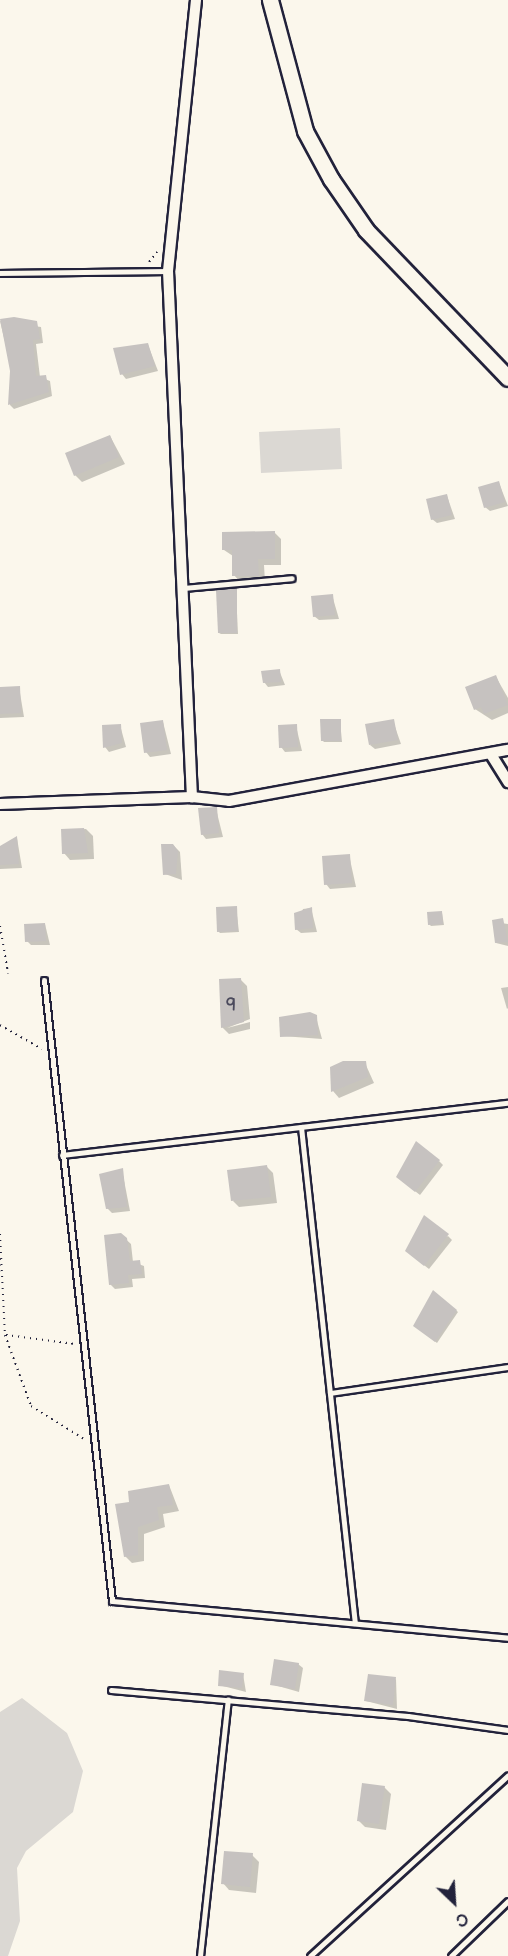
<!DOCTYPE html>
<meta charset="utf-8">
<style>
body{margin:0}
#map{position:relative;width:508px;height:1956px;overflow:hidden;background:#fbf7ec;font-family:"Balsamiq Sans",sans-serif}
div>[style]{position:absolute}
.green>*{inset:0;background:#dbd8d3}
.shadow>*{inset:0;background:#0003}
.building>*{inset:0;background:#c6c2c0}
.path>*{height:2px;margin-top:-1px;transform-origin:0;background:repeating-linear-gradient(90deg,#22223b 0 1.5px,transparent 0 6px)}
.roads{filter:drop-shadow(2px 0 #22223b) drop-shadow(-2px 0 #22223b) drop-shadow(0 2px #22223b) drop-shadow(0 -2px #22223b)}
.lane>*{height:5px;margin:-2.5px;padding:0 2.5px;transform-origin:2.5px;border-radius:2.5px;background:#fbf7ec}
.street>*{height:10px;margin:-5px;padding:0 5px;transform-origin:5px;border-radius:5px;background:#fbf7ec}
.secondary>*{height:15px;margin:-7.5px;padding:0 7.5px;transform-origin:7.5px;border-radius:7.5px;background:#fbf7ec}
span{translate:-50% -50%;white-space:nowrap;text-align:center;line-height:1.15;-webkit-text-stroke:5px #fbf7ec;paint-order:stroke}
.number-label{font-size:18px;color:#4b4a5c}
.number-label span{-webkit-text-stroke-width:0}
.north{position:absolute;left:424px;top:1872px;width:60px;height:60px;-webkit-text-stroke:4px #fbf7ec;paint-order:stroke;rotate:155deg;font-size:16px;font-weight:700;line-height:24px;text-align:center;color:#22223b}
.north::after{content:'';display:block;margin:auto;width:21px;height:27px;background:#22223b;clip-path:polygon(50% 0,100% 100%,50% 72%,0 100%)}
</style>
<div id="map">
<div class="green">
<div style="clip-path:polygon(340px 428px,342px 469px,261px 473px,259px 432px)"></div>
<div style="clip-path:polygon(22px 1698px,67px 1733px,83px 1771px,73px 1812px,26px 1851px,17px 1868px,20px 1921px,8px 1956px,0 1956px,0 1712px)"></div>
</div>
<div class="shadow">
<div style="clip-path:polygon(0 321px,41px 327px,43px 343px,36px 344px,40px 377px,50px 381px,52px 396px,14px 409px,10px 405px,12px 371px)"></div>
<div style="clip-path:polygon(148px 345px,158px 371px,126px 379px,122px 374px)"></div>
<div style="clip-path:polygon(110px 436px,125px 464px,82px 482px,75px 475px)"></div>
<div style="clip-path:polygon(499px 483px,508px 506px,490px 511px,485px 507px)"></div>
<div style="clip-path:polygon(447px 496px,455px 519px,437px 523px,432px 519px)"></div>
<div style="clip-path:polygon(274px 532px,281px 539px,281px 565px,264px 565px,265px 582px,240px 582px,234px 575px,233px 556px,224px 550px)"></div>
<div style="clip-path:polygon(236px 591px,238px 634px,221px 634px,219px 633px)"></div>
<div style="clip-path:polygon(332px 595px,339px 619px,319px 620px,314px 616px)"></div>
<div style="clip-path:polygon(279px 670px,285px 685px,268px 687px,264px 682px)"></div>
<div style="clip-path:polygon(496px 677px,508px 698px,508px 713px,492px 720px,475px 709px)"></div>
<div style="clip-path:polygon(19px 687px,24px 717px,0 718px,0 688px)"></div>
<div style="clip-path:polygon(340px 720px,342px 742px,324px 742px,322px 740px)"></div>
<div style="clip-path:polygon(163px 722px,171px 754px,150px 757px,146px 752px)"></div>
<div style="clip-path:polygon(394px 724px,401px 744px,375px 749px,370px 745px)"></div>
<div style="clip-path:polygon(120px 725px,126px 747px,109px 752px,105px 747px)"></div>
<div style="clip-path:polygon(296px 726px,302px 751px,285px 752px,281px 747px)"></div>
<div style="clip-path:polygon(216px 809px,223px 837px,206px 839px,202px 834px)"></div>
<div style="clip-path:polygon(86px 829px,93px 836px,94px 859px,70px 860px,64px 853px,62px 830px)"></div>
<div style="clip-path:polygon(17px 838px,22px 868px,0 869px,0 847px)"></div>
<div style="clip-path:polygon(173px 845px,180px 852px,182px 880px,165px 874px)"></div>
<div style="clip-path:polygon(349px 855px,356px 887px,330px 889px,326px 884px)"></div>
<div style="clip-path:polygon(236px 907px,239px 932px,220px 933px,218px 931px)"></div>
<div style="clip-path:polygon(311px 908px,317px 932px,301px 933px,296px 929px,303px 909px)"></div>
<div style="clip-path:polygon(442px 913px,444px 925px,431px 926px,429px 924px)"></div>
<div style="clip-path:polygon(493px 922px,508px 924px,508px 946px,496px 943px)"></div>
<div style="clip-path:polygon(45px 924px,50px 945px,31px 945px,27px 941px)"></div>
<div style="clip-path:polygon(240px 979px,247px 986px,250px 1019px,227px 1028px,250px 1022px,250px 1029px,229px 1034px,222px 1027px)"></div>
<div style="clip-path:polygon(508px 987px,508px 1008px,507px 1009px,501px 988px)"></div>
<div style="clip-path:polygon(316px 1017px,322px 1039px,282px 1036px)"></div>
<div style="clip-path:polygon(365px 1063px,374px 1083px,339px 1098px,333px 1091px,331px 1068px)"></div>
<div style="clip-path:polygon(439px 1161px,443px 1165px,420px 1195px,402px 1181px)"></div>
<div style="clip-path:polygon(267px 1167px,273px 1173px,277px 1203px,239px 1207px,233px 1201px)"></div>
<div style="clip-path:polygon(122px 1170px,130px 1211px,112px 1213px,107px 1208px)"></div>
<div style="clip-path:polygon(120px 1234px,131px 1244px,133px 1262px,144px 1266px,145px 1278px,132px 1279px,133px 1287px,115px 1289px,110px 1284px)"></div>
<div style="clip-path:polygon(448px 1236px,452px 1240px,429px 1269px,411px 1255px)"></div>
<div style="clip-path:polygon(434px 1293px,458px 1312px,437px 1343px,415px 1326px)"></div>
<div style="clip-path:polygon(169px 1485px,179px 1511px,163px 1514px,165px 1527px,144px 1534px,144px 1561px,132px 1563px,125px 1556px,131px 1503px)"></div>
<div style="clip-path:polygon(298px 1664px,303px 1668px,299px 1692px,271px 1684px)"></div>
<div style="clip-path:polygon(243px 1674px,246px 1692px,219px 1685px)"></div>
<div style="clip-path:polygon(396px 1679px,397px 1709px,366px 1701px)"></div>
<div style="clip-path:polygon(384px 1787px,391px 1794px,386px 1830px,365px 1827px,359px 1821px)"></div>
<div style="clip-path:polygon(252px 1855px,259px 1862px,256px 1893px,229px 1890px,223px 1883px)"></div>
</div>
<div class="building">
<div style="clip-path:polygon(14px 317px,37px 321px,40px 339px,33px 340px,36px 376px,46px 375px,49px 392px,8px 405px,10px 371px,0 319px)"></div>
<div style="clip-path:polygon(148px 343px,155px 366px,120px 375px,113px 348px)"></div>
<div style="clip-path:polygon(110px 435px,119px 457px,74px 476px,65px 453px)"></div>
<div style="clip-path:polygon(499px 481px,505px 502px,484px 508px,478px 487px)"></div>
<div style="clip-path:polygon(447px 494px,452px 515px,431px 520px,426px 499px)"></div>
<div style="clip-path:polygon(275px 531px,275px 559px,258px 559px,259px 576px,232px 576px,232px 550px,222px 550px,222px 532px)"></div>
<div style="clip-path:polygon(237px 588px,237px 633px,218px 633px,216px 590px)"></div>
<div style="clip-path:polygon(333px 594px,335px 615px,313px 617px,311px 596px)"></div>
<div style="clip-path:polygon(280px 669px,281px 682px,263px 683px,261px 671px)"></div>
<div style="clip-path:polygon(496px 675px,508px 705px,484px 714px,481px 707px,474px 710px,465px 687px)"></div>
<div style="clip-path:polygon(20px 686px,21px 713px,0 714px,0 687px)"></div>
<div style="clip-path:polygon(320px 719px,341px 719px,341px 741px,321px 741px)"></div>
<div style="clip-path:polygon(394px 719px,398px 740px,369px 745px,365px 724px)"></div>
<div style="clip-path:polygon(163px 720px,167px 750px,144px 753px,140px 723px)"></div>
<div style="clip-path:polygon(121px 724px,122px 743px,103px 748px,102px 725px)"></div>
<div style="clip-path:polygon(297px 724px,298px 747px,279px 748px,278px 725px)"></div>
<div style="clip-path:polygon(217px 807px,219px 833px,201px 835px,198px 808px)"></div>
<div style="clip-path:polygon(84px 828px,88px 853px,62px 854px,61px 829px)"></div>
<div style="clip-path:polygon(17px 836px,19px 864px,0 865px,0 846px)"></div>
<div style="clip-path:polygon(161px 844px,173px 844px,178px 851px,176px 874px,163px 875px)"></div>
<div style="clip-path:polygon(350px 854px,352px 883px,324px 885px,322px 856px)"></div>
<div style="clip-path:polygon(237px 906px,238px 931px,217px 932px,216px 907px)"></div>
<div style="clip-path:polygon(312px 907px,313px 928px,295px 930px,294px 913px)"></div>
<div style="clip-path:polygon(442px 911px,443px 924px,428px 925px,427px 912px)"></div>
<div style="clip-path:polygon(503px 918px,508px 942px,495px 943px,492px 920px)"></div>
<div style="clip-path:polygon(45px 923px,46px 941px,25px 942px,24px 924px)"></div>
<div style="clip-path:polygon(241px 978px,244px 1022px,221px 1028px,219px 979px)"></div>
<div style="clip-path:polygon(310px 1012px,317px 1015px,318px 1035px,280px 1037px,279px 1017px)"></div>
<div style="clip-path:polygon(343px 1061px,366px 1061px,368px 1077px,331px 1092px,330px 1067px)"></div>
<div style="clip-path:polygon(416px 1141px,440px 1160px,415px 1192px,396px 1177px)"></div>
<div style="clip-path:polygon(267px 1165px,271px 1197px,231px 1201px,227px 1170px)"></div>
<div style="clip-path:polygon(123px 1168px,127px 1207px,106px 1209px,99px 1174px)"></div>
<div style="clip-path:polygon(424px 1215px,449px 1234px,424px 1266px,405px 1251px)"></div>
<div style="clip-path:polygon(121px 1233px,127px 1238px,130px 1261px,140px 1260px,142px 1274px,128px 1275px,129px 1283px,109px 1285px,104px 1235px)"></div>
<div style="clip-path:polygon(433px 1290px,457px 1310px,435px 1342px,413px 1326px)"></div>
<div style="clip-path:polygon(169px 1484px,173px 1505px,157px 1507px,159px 1520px,138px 1527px,138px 1555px,124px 1557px,115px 1504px,129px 1502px,128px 1491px)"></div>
<div style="clip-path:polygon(274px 1659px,299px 1663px,295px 1689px,270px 1685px)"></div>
<div style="clip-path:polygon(219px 1670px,244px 1673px,242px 1688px,218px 1686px)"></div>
<div style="clip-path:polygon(368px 1674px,396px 1677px,393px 1705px,364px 1701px)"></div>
<div style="clip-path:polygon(362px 1783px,385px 1786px,379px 1824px,357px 1821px)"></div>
<div style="clip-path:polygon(224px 1851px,253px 1853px,250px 1887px,221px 1884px)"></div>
</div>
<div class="path">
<div style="left:149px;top:262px;width:13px;rotate:-51deg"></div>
<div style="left:0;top:926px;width:48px;rotate:80.3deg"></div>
<div style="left:0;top:1025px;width:48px;rotate:29.7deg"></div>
<div style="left:0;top:1234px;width:101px;rotate:87.2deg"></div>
<div style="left:5px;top:1335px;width:76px;rotate:69.9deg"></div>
<div style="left:31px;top:1406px;width:62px;rotate:31.9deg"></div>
<div style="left:6px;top:1335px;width:70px;rotate:7.4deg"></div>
</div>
<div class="roads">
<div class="lane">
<div style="left:0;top:273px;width:168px;rotate:-0.7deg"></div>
<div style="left:183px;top:588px;width:109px;rotate:-5.2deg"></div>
<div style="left:44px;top:980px;width:625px;rotate:83.75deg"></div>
<div style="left:112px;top:1601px;width:398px;rotate:5.3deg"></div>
<div style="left:301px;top:1127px;width:499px;rotate:83.8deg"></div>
<div style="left:62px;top:1155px;width:449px;rotate:-6.7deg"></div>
<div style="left:330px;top:1393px;width:180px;rotate:-8.3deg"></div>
<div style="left:111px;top:1690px;width:298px;rotate:5deg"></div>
<div style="left:408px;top:1716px;width:101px;rotate:8deg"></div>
<div style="left:200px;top:1956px;width:258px;rotate:-83.8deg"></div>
<div style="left:310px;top:1956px;width:268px;rotate:-42.4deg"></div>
<div style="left:451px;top:1956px;width:79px;rotate:-44deg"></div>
</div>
<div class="street">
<div style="left:196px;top:0;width:272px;rotate:95.9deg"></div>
<div style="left:168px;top:271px;width:527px;rotate:87.39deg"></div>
<div style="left:192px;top:797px;width:37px;rotate:6deg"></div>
<div style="left:229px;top:801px;width:284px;rotate:-10.4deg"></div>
<div style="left:492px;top:756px;width:31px;rotate:58deg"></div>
<div style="left:0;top:804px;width:192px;rotate:-2.1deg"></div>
</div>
<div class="secondary">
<div style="left:270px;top:0;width:136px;rotate:75deg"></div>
<div style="left:305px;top:131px;width:55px;rotate:61.6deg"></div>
<div style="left:331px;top:179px;width:62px;rotate:55.5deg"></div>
<div style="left:366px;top:230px;width:205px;rotate:46.2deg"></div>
</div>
</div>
<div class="number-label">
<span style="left:231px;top:1006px">9</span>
</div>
<div class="north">С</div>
</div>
